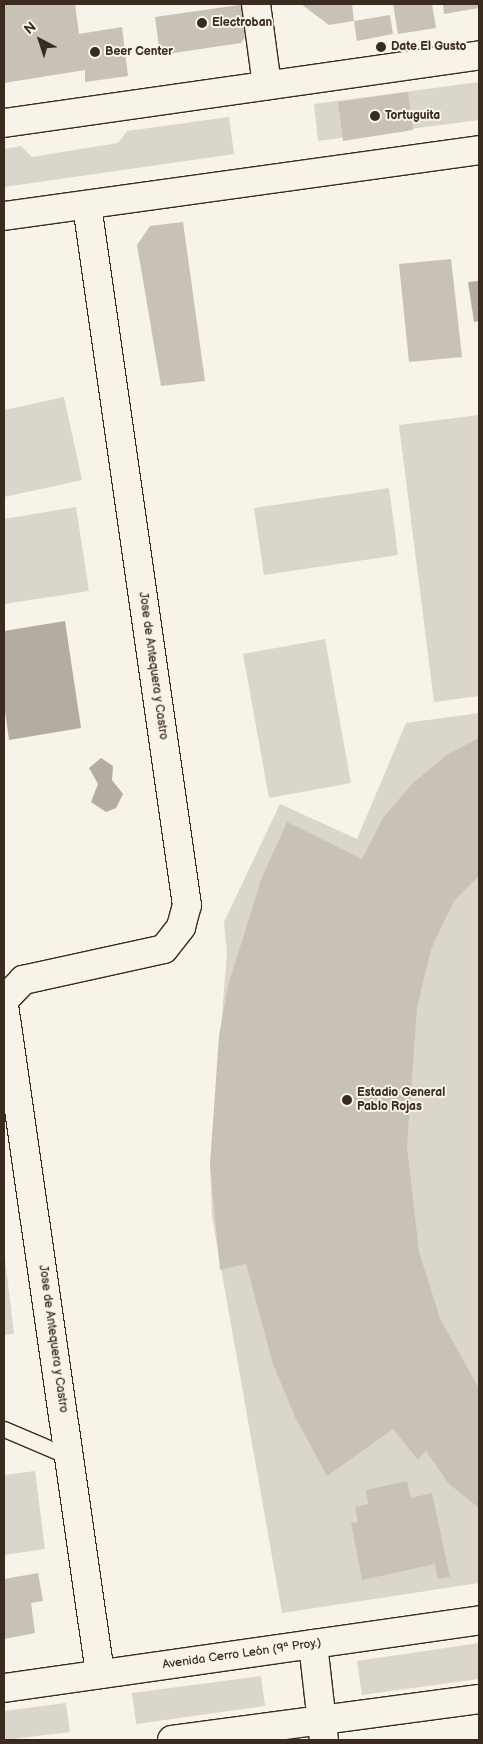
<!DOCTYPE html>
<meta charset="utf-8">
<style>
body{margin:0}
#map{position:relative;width:483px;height:1744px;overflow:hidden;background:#f7f3e8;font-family:"Balsamiq Sans",sans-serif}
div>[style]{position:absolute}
.green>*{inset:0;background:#dbd6cb}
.water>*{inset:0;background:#b4aca0}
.building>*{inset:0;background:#c8c1b6}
.roads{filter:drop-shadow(1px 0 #3b2a1e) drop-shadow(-1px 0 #3b2a1e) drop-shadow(0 1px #3b2a1e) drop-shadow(0 -1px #3b2a1e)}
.service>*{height:15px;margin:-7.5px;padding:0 7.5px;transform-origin:7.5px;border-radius:7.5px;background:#f7f3e8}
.minor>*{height:28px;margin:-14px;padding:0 14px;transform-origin:14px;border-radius:14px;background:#f7f3e8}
.tertiary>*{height:28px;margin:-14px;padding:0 14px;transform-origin:14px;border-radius:14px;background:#f7f3e8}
.secondary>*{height:28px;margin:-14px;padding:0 14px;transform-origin:14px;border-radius:14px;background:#f7f3e8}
.dots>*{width:14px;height:14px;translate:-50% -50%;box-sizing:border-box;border:2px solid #f7f3e8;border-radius:50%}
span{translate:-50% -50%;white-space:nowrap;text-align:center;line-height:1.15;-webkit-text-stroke:4px #f7f3e8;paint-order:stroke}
.poi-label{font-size:12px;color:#3b2a1e;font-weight:700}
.left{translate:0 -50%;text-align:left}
.street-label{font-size:12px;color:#3b2a1e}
.frame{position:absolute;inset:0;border:5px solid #3b2a1e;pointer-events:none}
.north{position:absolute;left:15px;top:15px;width:50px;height:50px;-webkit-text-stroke:4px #f7f3e8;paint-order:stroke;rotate:320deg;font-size:14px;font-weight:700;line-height:20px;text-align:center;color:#3b2a1e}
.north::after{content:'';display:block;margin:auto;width:18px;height:22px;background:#3b2a1e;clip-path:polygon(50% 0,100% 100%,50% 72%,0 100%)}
</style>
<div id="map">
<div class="green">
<div style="clip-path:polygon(479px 82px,479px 120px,318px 141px,314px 104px)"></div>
<div style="clip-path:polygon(229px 117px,234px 154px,4px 187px,4px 149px,21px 146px,32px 157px,118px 143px,127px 131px)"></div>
<div style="clip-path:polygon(64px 397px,82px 480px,4px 497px,4px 410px)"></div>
<div style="clip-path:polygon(479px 415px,479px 696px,434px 702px,399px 425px)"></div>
<div style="clip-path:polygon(389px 488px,398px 555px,264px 575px,254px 508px)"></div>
<div style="clip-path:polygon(76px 507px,89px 591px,4px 604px,4px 519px)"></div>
<div style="clip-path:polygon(325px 639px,351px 783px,269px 798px,243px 654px)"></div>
<div style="clip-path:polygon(479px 713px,479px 1583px,282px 1613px,212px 1217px,210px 1165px,227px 953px,224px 922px,280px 804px,357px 839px,406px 723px)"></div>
<div style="clip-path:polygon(4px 1250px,14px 1334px,4px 1335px)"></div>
<div style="clip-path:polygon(35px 1471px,45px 1549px,4px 1555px,4px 1475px)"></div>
<div style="clip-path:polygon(479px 1643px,479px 1679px,362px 1695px,357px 1661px)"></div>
<div style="clip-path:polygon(261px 1676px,265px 1706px,136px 1724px,132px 1693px)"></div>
<div style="clip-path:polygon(66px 1703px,70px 1732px,4px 1740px,4px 1711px)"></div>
</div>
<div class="water">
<div style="clip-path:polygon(479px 281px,479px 321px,474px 322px,468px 282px)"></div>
<div style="clip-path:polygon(65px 621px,81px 728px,9px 740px,4px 704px,4px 631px)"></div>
<div style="clip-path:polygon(101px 758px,113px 766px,112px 780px,123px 794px,116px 808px,106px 812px,91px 802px,98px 784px,89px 768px)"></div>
</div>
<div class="building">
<div style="clip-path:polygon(4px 4px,75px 4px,79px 34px,122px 27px,128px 76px,85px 82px,85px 70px,4px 83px)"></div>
<div style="clip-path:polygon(246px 4px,250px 30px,241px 43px,160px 55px,155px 17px)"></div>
<div style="clip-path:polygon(301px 4px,352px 4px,354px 21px,390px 15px,393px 34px,357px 41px,354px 21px,329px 25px)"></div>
<div style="clip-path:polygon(393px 4px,432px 4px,436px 28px,398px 34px)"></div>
<div style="clip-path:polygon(443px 4px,479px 4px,479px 8px,444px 14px)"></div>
<div style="clip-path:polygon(408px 92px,413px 130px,343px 141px,338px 102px)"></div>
<div style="clip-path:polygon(183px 222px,205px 381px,161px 386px,137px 245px,150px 226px)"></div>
<div style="clip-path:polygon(451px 259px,462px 357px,409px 362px,399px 264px)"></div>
<div style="clip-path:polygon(479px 738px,479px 876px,454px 901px,431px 949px,417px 1008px,407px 1146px,419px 1252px,440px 1318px,479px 1389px,479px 1508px,449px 1484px,426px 1451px,418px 1460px,393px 1429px,327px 1476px,295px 1417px,273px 1364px,246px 1264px,220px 1270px,210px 1165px,219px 1036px,228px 986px,261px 880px,287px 822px,362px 859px,383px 818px,413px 783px,448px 754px)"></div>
<div style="clip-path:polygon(407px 1481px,411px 1498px,432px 1493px,450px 1577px,438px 1579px,435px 1564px,362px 1580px,351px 1523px,358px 1522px,355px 1507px,368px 1504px,366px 1490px)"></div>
<div style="clip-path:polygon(38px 1573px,43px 1601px,31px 1603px,35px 1633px,4px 1639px,4px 1579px)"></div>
</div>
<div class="roads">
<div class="service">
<div style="left:4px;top:1429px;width:72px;rotate:23deg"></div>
</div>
<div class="minor">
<div style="left:256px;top:4px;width:82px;rotate:82.3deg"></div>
<div style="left:4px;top:1000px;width:28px;rotate:-46deg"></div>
<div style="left:23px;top:980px;width:144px;rotate:-12.4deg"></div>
<div style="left:164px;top:949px;width:28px;rotate:-52deg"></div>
<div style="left:181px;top:927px;width:23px;rotate:-75deg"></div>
<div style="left:187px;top:905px;width:707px;rotate:-98.13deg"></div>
<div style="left:4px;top:1005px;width:676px;rotate:81.83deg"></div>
<div style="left:313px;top:1644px;width:97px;rotate:83.5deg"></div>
</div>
<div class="tertiary">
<div style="left:4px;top:1688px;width:480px;rotate:-8.1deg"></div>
<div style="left:172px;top:1740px;width:310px;rotate:-7.6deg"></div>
</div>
<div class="secondary">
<div style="left:4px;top:123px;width:480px;rotate:-8.1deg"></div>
<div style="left:4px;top:216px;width:480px;rotate:-7.9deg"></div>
</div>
</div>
<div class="dots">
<div style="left:202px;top:23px;background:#3b2a1e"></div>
<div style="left:381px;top:47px;background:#3b2a1e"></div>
<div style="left:95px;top:52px;background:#3b2a1e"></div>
<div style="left:375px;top:116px;background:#3b2a1e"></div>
<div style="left:347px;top:1100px;background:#3b2a1e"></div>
</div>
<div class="poi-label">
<span class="left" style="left:212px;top:23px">Electroban</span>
<span class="left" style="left:391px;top:47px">Date El Gusto</span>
<span class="left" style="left:105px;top:52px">Beer Center</span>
<span class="left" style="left:385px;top:116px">Tortuguita</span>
<span class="left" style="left:357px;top:1100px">Estadio General<br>Pablo Rojas</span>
</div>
<div class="street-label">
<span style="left:153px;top:666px;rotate:82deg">Jose de Antequera y Castro</span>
<span style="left:53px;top:1339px;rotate:82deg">Jose de Antequera y Castro</span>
<span style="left:242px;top:1654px;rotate:-8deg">Avenida Cerro León (9ª Proy.)</span>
</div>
<div class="frame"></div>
<div class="north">N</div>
</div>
